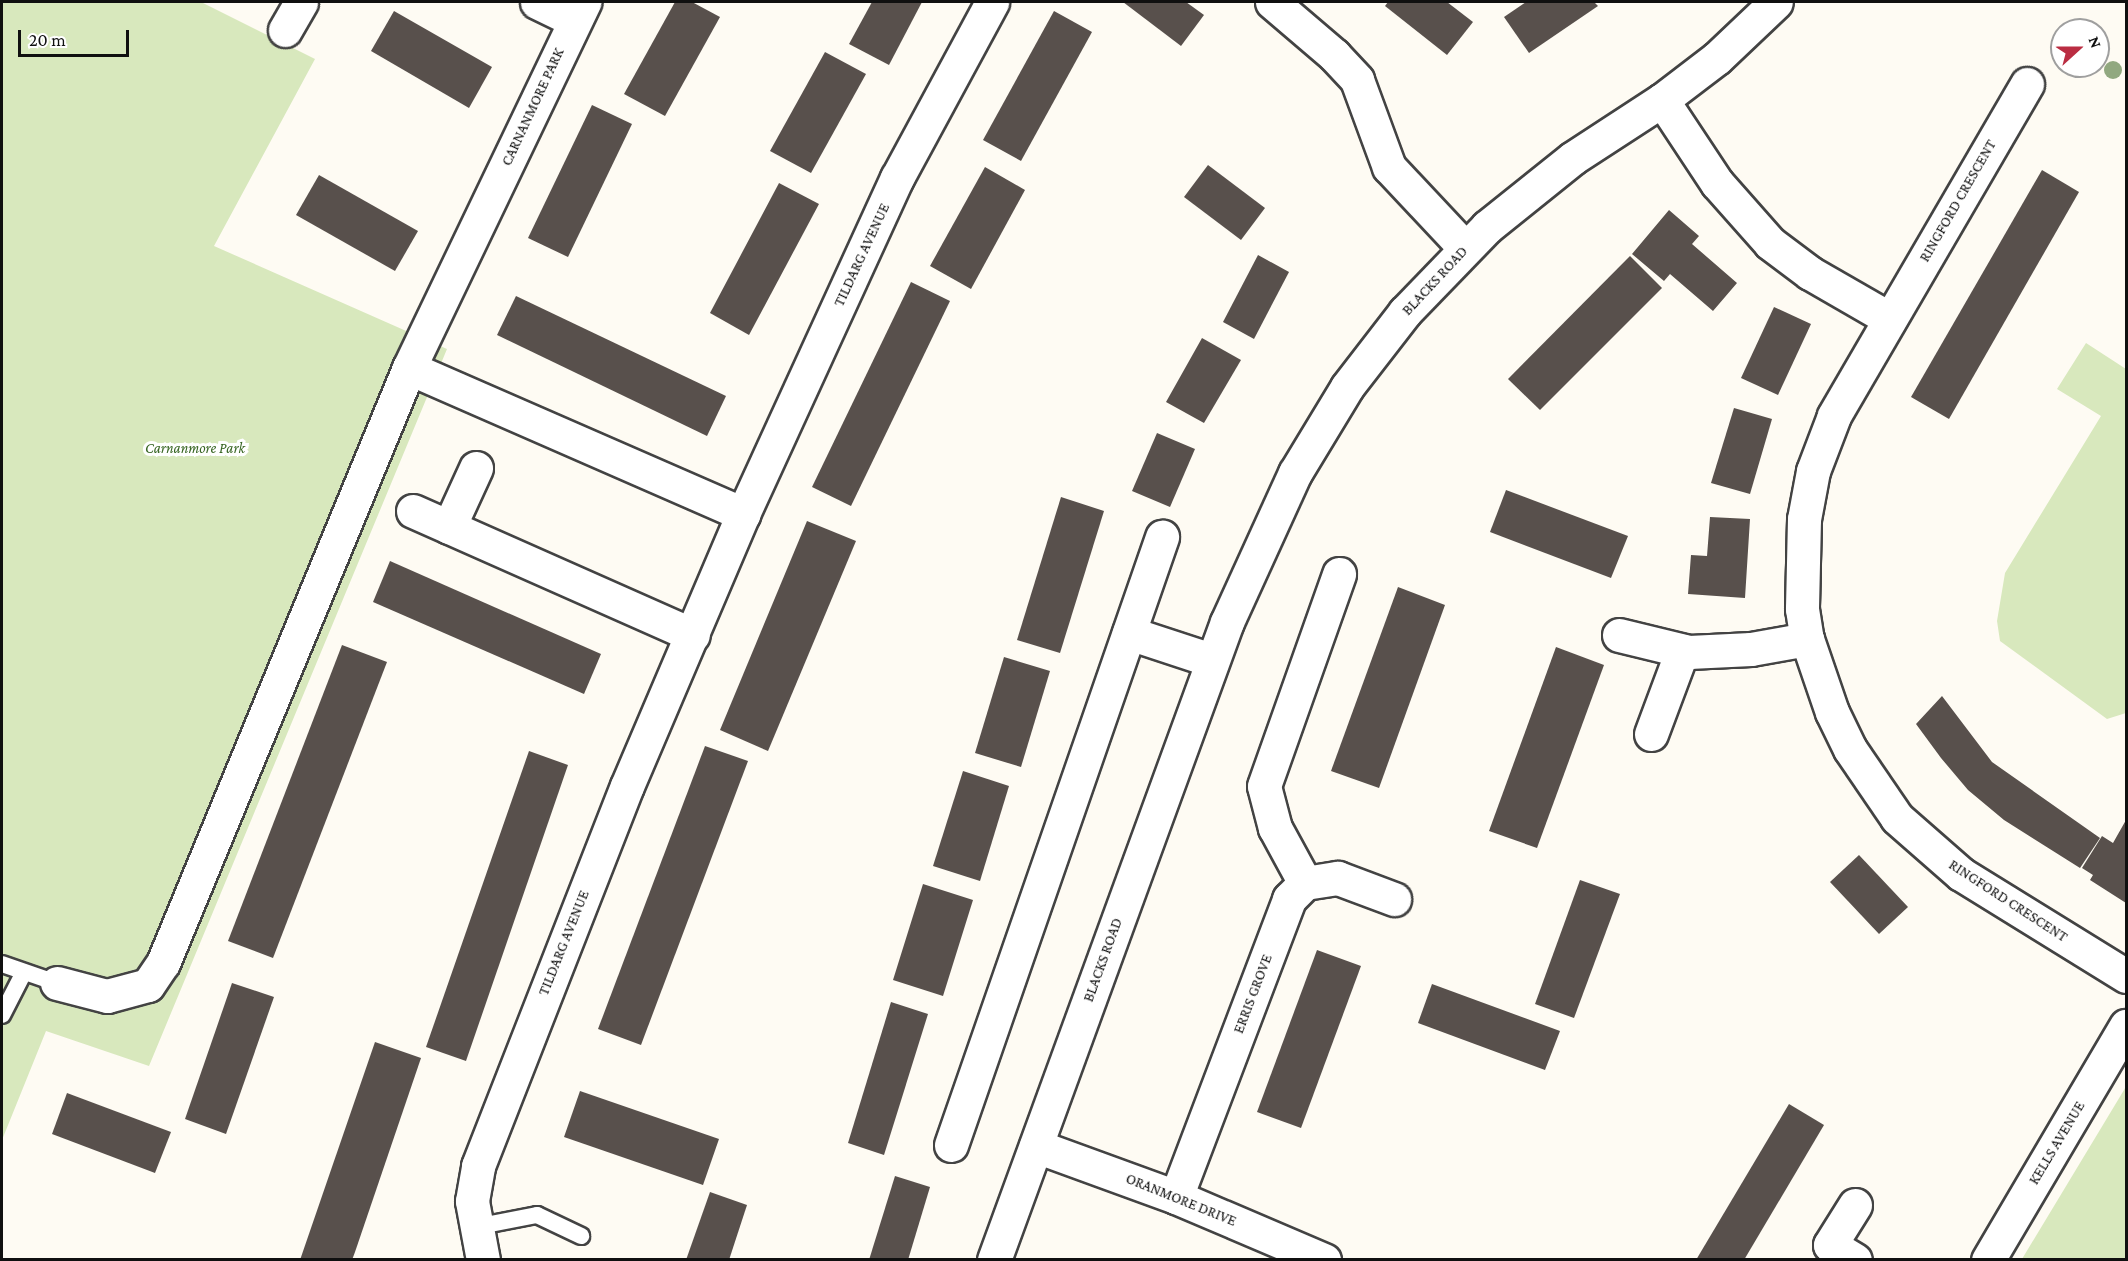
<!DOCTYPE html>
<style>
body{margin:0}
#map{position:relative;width:2128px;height:1261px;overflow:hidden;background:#fefbf3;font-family:"Crimson Pro",serif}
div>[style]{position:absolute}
.green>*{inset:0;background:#d8e8bd}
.building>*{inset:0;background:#58504c}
.roads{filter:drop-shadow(2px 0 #434343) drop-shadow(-2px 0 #434343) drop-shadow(0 2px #434343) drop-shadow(0 -2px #434343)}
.lane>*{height:16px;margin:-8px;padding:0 8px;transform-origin:8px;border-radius:8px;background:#fff}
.street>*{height:33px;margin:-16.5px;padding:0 16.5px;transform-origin:16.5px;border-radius:16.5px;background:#fff}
.trees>*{width:18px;height:18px;margin:-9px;border-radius:50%;background:#91a880}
span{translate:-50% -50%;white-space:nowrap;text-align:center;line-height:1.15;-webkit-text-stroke:6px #fff;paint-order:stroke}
.street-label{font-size:15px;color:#101010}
.park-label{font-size:15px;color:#376522;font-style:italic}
.frame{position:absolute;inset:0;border:3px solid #101010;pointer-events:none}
.north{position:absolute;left:2050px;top:18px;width:60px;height:60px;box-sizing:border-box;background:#fff;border:2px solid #9f9f9f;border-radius:50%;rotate:69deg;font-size:16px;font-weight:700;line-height:24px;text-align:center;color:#101010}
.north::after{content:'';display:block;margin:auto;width:21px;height:27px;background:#ba2d42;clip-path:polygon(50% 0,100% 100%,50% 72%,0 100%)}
.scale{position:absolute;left:18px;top:30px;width:111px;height:27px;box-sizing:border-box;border:3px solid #101010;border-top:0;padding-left:8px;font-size:18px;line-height:21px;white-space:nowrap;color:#101010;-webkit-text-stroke:4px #fff;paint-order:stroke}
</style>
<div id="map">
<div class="green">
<div style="clip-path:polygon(2px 2px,201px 2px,315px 59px,214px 246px,447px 349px,149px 1066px,46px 1031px,2px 1140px)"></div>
<div style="clip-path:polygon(2086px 343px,2126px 369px,2126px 713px,2107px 719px,2000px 641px,1997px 621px,2005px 573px,2101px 416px,2057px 389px)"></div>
<div style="clip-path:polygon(2126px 1086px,2126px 1259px,2022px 1259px,2124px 1090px)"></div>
</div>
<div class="building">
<div style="clip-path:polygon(675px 2px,692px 2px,720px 17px,665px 116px,624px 94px)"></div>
<div style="clip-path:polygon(872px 2px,922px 2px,889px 65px,849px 44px)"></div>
<div style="clip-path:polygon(1123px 2px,1186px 2px,1204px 15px,1181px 46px)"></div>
<div style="clip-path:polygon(1388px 2px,1447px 2px,1473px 22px,1447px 55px,1385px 6px)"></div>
<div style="clip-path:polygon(1526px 2px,1594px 2px,1598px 6px,1529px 53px,1504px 17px)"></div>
<div style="clip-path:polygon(394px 11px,492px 67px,469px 108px,371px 51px)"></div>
<div style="clip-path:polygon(1054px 11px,1092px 32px,1021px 161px,983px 140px)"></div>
<div style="clip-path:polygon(825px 52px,866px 74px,811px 173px,770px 151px)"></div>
<div style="clip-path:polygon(592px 105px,632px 124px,568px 257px,528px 238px)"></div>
<div style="clip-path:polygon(1208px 165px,1265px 208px,1241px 240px,1184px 197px)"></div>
<div style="clip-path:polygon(985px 167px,1025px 190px,971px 289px,930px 266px)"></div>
<div style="clip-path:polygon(2042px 170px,2079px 192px,1949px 419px,1911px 397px)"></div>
<div style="clip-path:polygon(319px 175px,418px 231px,395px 271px,296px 215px)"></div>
<div style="clip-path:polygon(779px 183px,819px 204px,749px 335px,710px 313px)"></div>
<div style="clip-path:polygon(1669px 210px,1699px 236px,1692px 244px,1737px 283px,1713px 311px,1670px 274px,1664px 281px,1632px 254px)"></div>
<div style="clip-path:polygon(1258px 255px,1289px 272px,1254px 339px,1223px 322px)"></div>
<div style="clip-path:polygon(1630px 256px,1662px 288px,1540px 410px,1508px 379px)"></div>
<div style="clip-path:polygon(911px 282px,950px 301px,851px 506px,812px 487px)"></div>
<div style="clip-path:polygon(516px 296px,726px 396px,707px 436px,497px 335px)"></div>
<div style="clip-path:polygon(1774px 307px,1811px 324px,1778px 395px,1741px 378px)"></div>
<div style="clip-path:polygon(1202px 338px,1241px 360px,1204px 423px,1166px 402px)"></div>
<div style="clip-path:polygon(1734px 408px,1772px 419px,1750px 494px,1711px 483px)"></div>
<div style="clip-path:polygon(1157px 433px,1195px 449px,1170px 507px,1132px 491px)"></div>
<div style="clip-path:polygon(1506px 490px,1628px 536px,1611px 578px,1490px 532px)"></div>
<div style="clip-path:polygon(1061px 497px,1104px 511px,1060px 653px,1017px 640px)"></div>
<div style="clip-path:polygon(1710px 517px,1750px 519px,1745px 598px,1688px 594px,1691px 555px,1707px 556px)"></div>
<div style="clip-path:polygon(807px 521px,856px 541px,768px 751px,720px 730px)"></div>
<div style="clip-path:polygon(390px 561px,601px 654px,584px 694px,373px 602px)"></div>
<div style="clip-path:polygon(1398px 587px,1445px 605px,1379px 788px,1331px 771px)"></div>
<div style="clip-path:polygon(342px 645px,387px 662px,273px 958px,228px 941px)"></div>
<div style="clip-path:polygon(1556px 647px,1604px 665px,1537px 848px,1489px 831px)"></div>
<div style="clip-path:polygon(1004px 657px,1050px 671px,1021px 767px,975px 753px)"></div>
<div style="clip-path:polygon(1942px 696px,1992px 762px,2100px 838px,2080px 868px,2004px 820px,1968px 790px,1941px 758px,1916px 724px)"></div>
<div style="clip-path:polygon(705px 746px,748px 761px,641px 1045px,598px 1029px)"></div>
<div style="clip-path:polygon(529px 751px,568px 765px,466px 1061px,426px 1047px)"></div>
<div style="clip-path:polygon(963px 771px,1009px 786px,980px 881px,933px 866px)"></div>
<div style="clip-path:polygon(2126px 820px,2126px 903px,2090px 880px,2093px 875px,2082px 868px,2102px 836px,2113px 843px)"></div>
<div style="clip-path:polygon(1859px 855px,1908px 907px,1879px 934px,1830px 882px)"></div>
<div style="clip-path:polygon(1580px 880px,1620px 894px,1574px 1018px,1535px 1004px)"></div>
<div style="clip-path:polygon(923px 884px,973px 900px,943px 996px,893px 980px)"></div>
<div style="clip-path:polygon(1317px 950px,1361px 966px,1301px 1128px,1257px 1112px)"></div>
<div style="clip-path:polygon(232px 983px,274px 997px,226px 1134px,185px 1119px)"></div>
<div style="clip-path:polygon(1432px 984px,1560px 1031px,1545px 1070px,1418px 1023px)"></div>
<div style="clip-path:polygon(891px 1002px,928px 1014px,884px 1155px,848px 1143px)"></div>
<div style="clip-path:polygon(375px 1042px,421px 1058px,355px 1252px,352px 1260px,300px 1260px)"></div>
<div style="clip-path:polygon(580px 1091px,719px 1139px,703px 1185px,564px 1137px)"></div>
<div style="clip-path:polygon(67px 1093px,171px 1132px,155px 1173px,52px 1134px)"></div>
<div style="clip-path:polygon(1789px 1104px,1824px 1125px,1744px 1260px,1696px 1260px)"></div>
<div style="clip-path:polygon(895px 1176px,930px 1187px,908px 1260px,869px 1260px)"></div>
<div style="clip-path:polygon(710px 1192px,747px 1205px,729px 1260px,686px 1260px)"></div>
</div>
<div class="roads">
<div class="lane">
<div style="left:2px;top:964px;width:58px;rotate:19.1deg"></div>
<div style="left:2px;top:1015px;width:48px;rotate:-62.9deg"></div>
<div style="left:475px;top:1227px;width:63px;rotate:-11deg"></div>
<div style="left:537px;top:1215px;width:49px;rotate:25.5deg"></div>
</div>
<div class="street">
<div style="left:537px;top:2px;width:41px;rotate:25.9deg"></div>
<div style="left:1272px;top:2px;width:82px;rotate:40.5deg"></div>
<div style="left:1334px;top:55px;width:34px;rotate:47deg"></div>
<div style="left:1357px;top:80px;width:93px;rotate:69.8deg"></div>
<div style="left:1389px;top:167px;width:111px;rotate:46.8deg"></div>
<div style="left:285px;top:30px;width:32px;rotate:-60deg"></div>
<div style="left:2027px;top:84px;width:384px;rotate:120.2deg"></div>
<div style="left:1834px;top:416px;width:59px;rotate:110.9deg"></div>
<div style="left:1813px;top:471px;width:49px;rotate:100.6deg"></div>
<div style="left:1804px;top:519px;width:90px;rotate:91.3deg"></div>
<div style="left:1802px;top:609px;width:30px;rotate:81deg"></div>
<div style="left:1807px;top:639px;width:77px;rotate:71.1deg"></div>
<div style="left:1832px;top:712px;width:41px;rotate:64.1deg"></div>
<div style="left:1850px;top:749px;width:83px;rotate:55.7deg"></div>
<div style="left:1897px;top:818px;width:85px;rotate:41.2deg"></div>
<div style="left:1961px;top:874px;width:194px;rotate:31.7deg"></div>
<div style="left:1662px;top:100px;width:100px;rotate:56.5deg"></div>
<div style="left:1717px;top:183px;width:80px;rotate:48.5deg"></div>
<div style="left:1770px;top:243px;width:50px;rotate:36.9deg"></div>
<div style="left:1810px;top:273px;width:92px;rotate:29.9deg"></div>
<div style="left:409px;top:368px;width:365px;rotate:23.6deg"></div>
<div style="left:413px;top:511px;width:306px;rotate:23.9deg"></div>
<div style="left:449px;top:527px;width:65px;rotate:-65.4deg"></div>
<div style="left:1129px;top:633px;width:86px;rotate:18.2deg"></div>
<div style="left:1619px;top:635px;width:72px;rotate:13.7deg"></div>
<div style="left:1689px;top:652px;width:62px;rotate:-2.8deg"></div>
<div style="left:1751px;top:649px;width:57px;rotate:-10.1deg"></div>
<div style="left:1651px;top:734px;width:89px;rotate:-69.5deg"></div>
<div style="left:1305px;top:883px;width:63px;rotate:-118.6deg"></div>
<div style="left:1275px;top:828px;width:43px;rotate:-104.7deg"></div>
<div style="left:1264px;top:786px;width:225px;rotate:-70.5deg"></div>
<div style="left:57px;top:983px;width:52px;rotate:14.6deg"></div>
<div style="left:107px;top:996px;width:42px;rotate:-15deg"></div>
<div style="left:148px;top:985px;width:27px;rotate:-56deg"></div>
<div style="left:163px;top:963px;width:644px;rotate:-67.54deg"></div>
<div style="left:409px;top:368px;width:406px;rotate:-64.4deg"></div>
<div style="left:951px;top:1145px;width:644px;rotate:-70.86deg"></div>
<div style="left:1036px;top:1146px;width:149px;rotate:20deg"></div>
<div style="left:1176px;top:1197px;width:161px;rotate:23.1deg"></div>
<div style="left:1176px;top:1197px;width:319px;rotate:-69.2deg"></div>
<div style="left:1289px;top:899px;width:23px;rotate:-45deg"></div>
<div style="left:1305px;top:883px;width:33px;rotate:-9deg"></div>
<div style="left:1338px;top:878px;width:60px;rotate:20.6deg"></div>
<div style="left:1855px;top:1205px;width:47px;rotate:122deg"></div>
<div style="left:1830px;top:1245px;width:29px;rotate:31deg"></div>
<div style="left:483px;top:1260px;width:60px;rotate:-100.6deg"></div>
<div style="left:472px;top:1201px;width:36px;rotate:-80deg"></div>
<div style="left:478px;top:1166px;width:408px;rotate:-68.6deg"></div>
<div style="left:627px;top:786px;width:296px;rotate:-66.9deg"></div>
<div style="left:743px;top:514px;width:370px;rotate:-65.4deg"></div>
<div style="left:897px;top:178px;width:200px;rotate:-61.6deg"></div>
<div style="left:994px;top:1260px;width:679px;rotate:-69.94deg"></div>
<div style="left:1227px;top:622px;width:164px;rotate:-65.5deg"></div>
<div style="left:1295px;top:473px;width:100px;rotate:-58.8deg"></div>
<div style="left:1347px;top:387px;width:95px;rotate:-52.3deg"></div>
<div style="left:1405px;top:312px;width:118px;rotate:-46deg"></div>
<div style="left:1487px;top:227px;width:110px;rotate:-38.7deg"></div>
<div style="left:1573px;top:158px;width:106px;rotate:-33.1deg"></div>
<div style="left:1662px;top:100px;width:69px;rotate:-37.4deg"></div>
<div style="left:1717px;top:58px;width:81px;rotate:-43.5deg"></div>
<div style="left:1988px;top:1260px;width:272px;rotate:-59.5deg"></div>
</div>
</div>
<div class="trees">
<div style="left:2113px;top:70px"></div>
</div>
<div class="street-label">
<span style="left:533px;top:107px;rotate:-65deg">CARNANMORE PARK</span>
<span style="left:1958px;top:201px;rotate:-60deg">RINGFORD CRESCENT</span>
<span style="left:862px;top:255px;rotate:-65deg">TILDARG AVENUE</span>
<span style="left:1435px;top:281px;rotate:-47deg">BLACKS ROAD</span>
<span style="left:2008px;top:901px;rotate:33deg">RINGFORD CRESCENT</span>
<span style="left:564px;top:943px;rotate:-68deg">TILDARG AVENUE</span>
<span style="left:1103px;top:960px;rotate:-70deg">BLACKS ROAD</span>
<span style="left:1253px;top:994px;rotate:-69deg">ERRIS GROVE</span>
<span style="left:2057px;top:1143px;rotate:-59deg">KELLS AVENUE</span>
<span style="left:1181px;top:1200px;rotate:22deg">ORANMORE DRIVE</span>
</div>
<div class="park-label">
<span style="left:195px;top:449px">Carnanmore Park</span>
</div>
<div class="frame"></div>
<div class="north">N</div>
<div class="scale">20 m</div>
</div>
